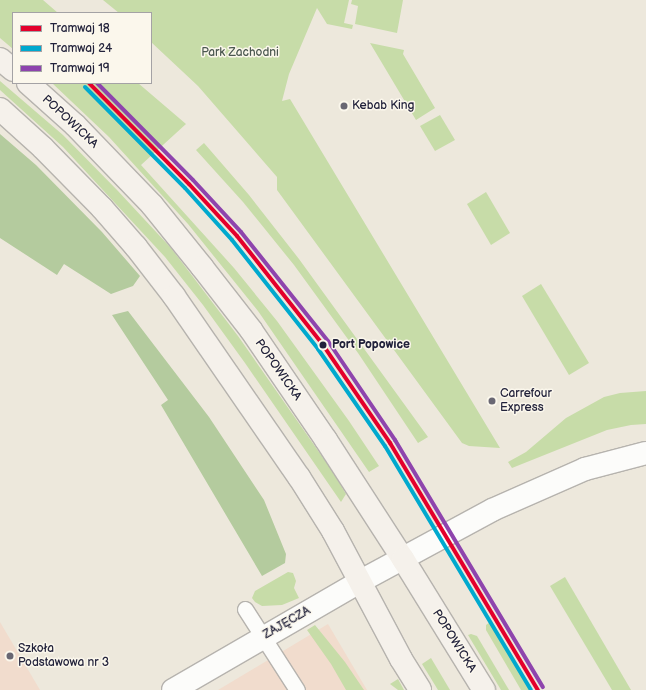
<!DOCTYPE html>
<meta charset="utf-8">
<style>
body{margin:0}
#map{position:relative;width:646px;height:690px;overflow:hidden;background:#ede8dc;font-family:"Balsamiq Sans",sans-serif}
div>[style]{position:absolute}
.built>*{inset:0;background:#f1dccd}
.green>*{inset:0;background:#c7dca8}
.forest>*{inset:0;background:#b4cb9e}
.roads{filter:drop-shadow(1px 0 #b6b3ae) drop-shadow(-1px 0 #b6b3ae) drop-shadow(0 1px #b6b3ae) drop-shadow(0 -1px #b6b3ae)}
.lane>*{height:15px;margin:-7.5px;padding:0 7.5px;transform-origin:7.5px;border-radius:7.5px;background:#fcfcfa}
.street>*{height:22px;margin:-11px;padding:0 11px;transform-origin:11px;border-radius:11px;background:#fcfcfa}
.secondary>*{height:22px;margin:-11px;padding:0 11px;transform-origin:11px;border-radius:11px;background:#f5f1eb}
.tram-1>*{height:4px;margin:-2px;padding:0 2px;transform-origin:2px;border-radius:2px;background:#e4002b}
.tram-2>*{height:4px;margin:-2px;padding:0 2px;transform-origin:2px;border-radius:2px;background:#00a9ce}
.tram-3>*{height:4px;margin:-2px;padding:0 2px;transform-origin:2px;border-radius:2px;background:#8e44ad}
.dots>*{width:11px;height:11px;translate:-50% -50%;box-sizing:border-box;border:2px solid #fbf7ec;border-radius:50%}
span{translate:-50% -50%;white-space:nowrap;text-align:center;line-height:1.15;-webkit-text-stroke:3px #fbf7ec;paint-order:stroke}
.park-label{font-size:12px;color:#4a574f}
.poi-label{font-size:12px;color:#22223b}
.left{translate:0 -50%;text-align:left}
.street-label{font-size:12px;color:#22223b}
.stop-label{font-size:12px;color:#22223b;font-weight:700}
.legend{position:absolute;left:12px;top:12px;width:140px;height:72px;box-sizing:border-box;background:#fbf7ec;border:1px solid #a4a2a5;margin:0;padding:5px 7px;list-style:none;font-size:12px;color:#22223b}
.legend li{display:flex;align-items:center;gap:8px;height:20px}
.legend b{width:20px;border:1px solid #a4a2a5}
</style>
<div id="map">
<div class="built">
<div style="clip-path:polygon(0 622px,40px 690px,0 690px)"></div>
<div style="clip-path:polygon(328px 624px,367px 690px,218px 690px)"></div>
</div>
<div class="green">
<div style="clip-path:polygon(0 0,43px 0,58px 13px,13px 13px,13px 49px,0 38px)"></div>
<div style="clip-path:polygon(103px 0,349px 0,344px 23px,353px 25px,352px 29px,327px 24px,317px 8px,289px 74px,282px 101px,290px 99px,500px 448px,469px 446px,462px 443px,277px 190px,277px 177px,198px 86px,151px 42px,151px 13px,119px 13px)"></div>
<div style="clip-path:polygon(352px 0,403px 0,397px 33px,355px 24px,358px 6px,351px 4px)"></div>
<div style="clip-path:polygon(370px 43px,404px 50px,403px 54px,435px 108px,416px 120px)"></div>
<div style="clip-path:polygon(0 81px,63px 135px,118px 191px,171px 248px,238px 336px,333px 472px,346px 494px,341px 502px,245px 363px,203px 305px,165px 257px,63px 147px,0 90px)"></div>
<div style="clip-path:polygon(52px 83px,138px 83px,186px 124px,141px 165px,234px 268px,277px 321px,349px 421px,379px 466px,369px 472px,258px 311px,188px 224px,109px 137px)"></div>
<div style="clip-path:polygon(440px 115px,455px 140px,435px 151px,420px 126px)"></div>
<div style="clip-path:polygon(204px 143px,249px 195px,299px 259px,428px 437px,418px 443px,358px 353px,294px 265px,243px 202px,196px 150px)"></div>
<div style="clip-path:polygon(486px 192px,510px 233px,491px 245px,467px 204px)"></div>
<div style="clip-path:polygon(541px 284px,589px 363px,569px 375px,522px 296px)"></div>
<div style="clip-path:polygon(646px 391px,646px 424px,631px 425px,607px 430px,512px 468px,508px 462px,526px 452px,566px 418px,604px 397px,620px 393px)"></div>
<div style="clip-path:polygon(288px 572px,293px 573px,296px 581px,294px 588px,299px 598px,282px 605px,262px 606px,255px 602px,252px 598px,255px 591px)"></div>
<div style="clip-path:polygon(565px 577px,631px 690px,612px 690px,550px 586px)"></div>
<div style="clip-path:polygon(490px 622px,530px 690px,521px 690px,486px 630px,486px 625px)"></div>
<div style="clip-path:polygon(315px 625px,345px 662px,364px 690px,346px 690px,331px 664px,307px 630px)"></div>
<div style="clip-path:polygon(471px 634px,477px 636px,509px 690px,501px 690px,468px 635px)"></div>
<div style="clip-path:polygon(431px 658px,450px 690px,438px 690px,422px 664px)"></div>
<div style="clip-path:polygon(398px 679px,404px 690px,398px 690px,390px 684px)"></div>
</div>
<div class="forest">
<div style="clip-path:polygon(0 134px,36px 165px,102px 232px,140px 276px,133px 286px,111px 294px,64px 264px,57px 275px,0 238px)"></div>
<div style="clip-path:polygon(128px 311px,209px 417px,264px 500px,286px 554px,285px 563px,262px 576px,161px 405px,168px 400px,112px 315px)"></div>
</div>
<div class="roads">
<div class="lane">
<div style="left:245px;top:609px;width:96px;rotate:57.3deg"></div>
</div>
<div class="street">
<div style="left:173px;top:690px;width:215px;rotate:-30.1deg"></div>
<div style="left:359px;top:582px;width:151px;rotate:-28.4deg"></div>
<div style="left:492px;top:510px;width:102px;rotate:-23.8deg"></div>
<div style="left:585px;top:469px;width:63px;rotate:-14.7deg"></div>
</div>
<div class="secondary">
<div style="left:0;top:59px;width:17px;rotate:40deg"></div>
<div style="left:28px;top:83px;width:63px;rotate:41.8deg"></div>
<div style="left:75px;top:125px;width:111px;rotate:46.1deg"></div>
<div style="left:152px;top:205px;width:80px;rotate:51.1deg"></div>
<div style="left:202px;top:267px;width:80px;rotate:52.1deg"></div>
<div style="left:251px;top:330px;width:133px;rotate:55.7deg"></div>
<div style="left:326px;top:440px;width:142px;rotate:57.1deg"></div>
<div style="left:403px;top:559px;width:154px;rotate:58.3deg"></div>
<div style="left:0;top:109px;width:58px;rotate:42.2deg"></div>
<div style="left:43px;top:148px;width:84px;rotate:45.5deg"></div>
<div style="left:102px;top:208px;width:52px;rotate:48.9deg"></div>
<div style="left:136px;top:247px;width:62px;rotate:52.2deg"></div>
<div style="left:174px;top:296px;width:220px;rotate:55.4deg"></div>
<div style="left:299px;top:477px;width:64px;rotate:57.8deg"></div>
<div style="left:333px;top:531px;width:145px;rotate:62deg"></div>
<div style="left:401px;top:659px;width:36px;rotate:58deg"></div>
</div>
</div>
<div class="tram-1">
<div style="left:89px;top:83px;width:142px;rotate:45.3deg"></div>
<div style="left:189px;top:184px;width:71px;rotate:47.3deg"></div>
<div style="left:237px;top:236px;width:139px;rotate:51.7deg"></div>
<div style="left:323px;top:345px;width:119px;rotate:55.6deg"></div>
<div style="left:390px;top:443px;width:288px;rotate:59.1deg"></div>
</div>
<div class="tram-2">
<div style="left:85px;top:87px;width:142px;rotate:45.3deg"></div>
<div style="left:185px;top:188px;width:70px;rotate:47.9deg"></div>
<div style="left:232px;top:240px;width:139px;rotate:51.7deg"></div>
<div style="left:318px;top:349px;width:118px;rotate:55.4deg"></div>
<div style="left:385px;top:446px;width:284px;rotate:59.1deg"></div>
</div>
<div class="tram-3">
<div style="left:97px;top:83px;width:136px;rotate:45.3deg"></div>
<div style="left:193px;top:180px;width:71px;rotate:47.3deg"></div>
<div style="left:241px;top:232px;width:139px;rotate:51.4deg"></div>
<div style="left:328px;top:341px;width:120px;rotate:55.9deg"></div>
<div style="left:395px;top:440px;width:288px;rotate:59.1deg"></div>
</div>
<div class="dots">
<div style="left:344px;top:106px;background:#696773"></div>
<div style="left:323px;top:345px;background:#22223b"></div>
<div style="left:492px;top:401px;background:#696773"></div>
<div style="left:10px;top:656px;background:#696773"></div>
</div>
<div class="park-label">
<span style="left:240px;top:53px">Park Zachodni</span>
</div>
<div class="poi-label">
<span class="left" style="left:352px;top:106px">Kebab King</span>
<span class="left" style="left:500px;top:401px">Carrefour<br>Express</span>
<span class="left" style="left:18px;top:656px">Szkoła<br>Podstawowa nr 3</span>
</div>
<div class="street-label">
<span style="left:70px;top:122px;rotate:43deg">POPOWICKA</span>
<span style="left:278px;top:370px;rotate:55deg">POPOWICKA</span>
<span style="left:287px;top:623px;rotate:-30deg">ZAJĘCZA</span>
<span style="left:454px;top:641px;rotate:58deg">POPOWICKA</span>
</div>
<div class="stop-label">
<span class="left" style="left:332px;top:345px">Port Popowice</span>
</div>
<ul class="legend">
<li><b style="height:5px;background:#e4002b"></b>Tramwaj 18</li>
<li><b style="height:5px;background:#00a9ce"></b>Tramwaj 24</li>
<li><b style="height:5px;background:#8e44ad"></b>Tramwaj 19</li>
</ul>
</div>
